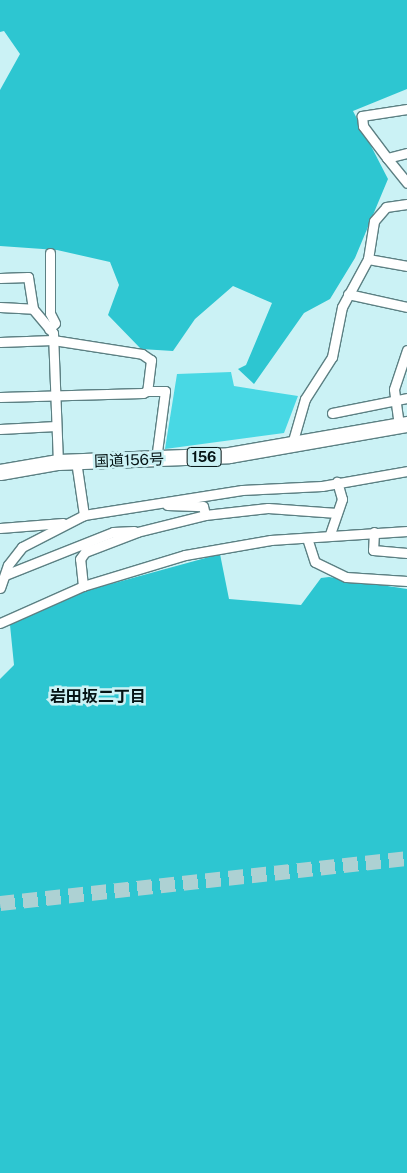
<!DOCTYPE html>
<meta charset="utf-8">
<style>
body{margin:0}
#map{position:relative;width:407px;height:1173px;overflow:hidden;background:#cbf2f5;font-family:"Public Sans","Noto Sans JP",sans-serif}
div>[style]{position:absolute}
.forest>*{inset:0;background:#2dc6d1}
.water>*{inset:0;background:#48d8e4}
.trunk-tunnel>*{height:15px;margin-top:-7.5px;transform-origin:0;background:repeating-linear-gradient(90deg,#add1d3 0 15px,transparent 0 23px)}
.roads{filter:drop-shadow(1px 0 #5c8083) drop-shadow(-1px 0 #5c8083) drop-shadow(0 1px #5c8083) drop-shadow(0 -1px #5c8083)}
.minor>*{height:9px;margin:-4.5px;padding:0 4.5px;transform-origin:4.5px;border-radius:4.5px;background:#fff}
.trunk>*{height:15px;margin:-7.5px;padding:0 7.5px;transform-origin:7.5px;border-radius:7.5px;background:#fff}
span{translate:-50% -50%;white-space:nowrap;text-align:center;line-height:1.15;-webkit-text-stroke:5px #cbf2f5;paint-order:stroke}
.shield-label span{padding:1px 4px;background:#cbf2f5;border:1px solid;border-radius:4px;-webkit-text-stroke-width:0}
.shield-label{font-size:14px;color:#051314;font-weight:700}
.street-label{font-size:15px;color:#051314}
.neighbourhood-label{font-size:16px;color:#051314;font-weight:700}
</style>
<div id="map">
<div class="forest">
<div style="clip-path:polygon(0 0,407px 0,407px 89px,353px 111px,388px 179px,355px 258px,330px 299px,304px 313px,254px 384px,238px 369px,246px 365px,272px 303px,233px 286px,195px 319px,173px 351px,141px 349px,108px 315px,119px 285px,110px 262px,57px 250px,0 246px,0 90px,20px 54px,4px 31px,0 32px)"></div>
<div style="clip-path:polygon(220px 554px,229px 599px,301px 605px,321px 578px,329px 577px,407px 589px,407px 1173px,0 1173px,0 679px,14px 665px,10px 625px,16px 614px,27px 607px)"></div>
</div>
<div class="water">
<div style="clip-path:polygon(231px 372px,234px 386px,298px 396px,284px 433px,165px 449px,177px 374px)"></div>
</div>
<div class="trunk-tunnel">
<div style="left:0;top:903px;width:409px;rotate:-6.3deg"></div>
</div>
<div class="roads">
<div class="minor">
<div style="left:407px;top:109px;width:46px;rotate:171.2deg"></div>
<div style="left:362px;top:116px;width:10px;rotate:84deg"></div>
<div style="left:363px;top:126px;width:40px;rotate:53deg"></div>
<div style="left:387px;top:158px;width:21px;rotate:-14deg"></div>
<div style="left:387px;top:158px;width:32px;rotate:51deg"></div>
<div style="left:368px;top:259px;width:40px;rotate:10deg"></div>
<div style="left:0;top:278px;width:28px;rotate:-2deg"></div>
<div style="left:28px;top:277px;width:32px;rotate:81deg"></div>
<div style="left:348px;top:294px;width:60px;rotate:12.4deg"></div>
<div style="left:0;top:307px;width:33px;rotate:3deg"></div>
<div style="left:33px;top:309px;width:31px;rotate:50deg"></div>
<div style="left:53px;top:333px;width:129px;rotate:87.8deg"></div>
<div style="left:49px;top:329px;width:8px;rotate:-45deg"></div>
<div style="left:55px;top:323px;width:11px;rotate:-117deg"></div>
<div style="left:50px;top:313px;width:60px;rotate:-90deg"></div>
<div style="left:0;top:342px;width:53px;rotate:-2.2deg"></div>
<div style="left:53px;top:340px;width:90px;rotate:8.9deg"></div>
<div style="left:142px;top:354px;width:11px;rotate:34deg"></div>
<div style="left:151px;top:360px;width:31px;rotate:97deg"></div>
<div style="left:147px;top:391px;width:4px;rotate:153deg"></div>
<div style="left:143px;top:393px;width:143px;rotate:178.4deg"></div>
<div style="left:147px;top:391px;width:18px"></div>
<div style="left:165px;top:391px;width:69px;rotate:97.5deg"></div>
<div style="left:332px;top:413px;width:76px;rotate:-11.3deg"></div>
<div style="left:399px;top:425px;width:36px;rotate:-98deg"></div>
<div style="left:394px;top:389px;width:41px;rotate:-71.6deg"></div>
<div style="left:0;top:429px;width:56px;rotate:-3.1deg"></div>
<div style="left:292px;top:444px;width:47px;rotate:-73.9deg"></div>
<div style="left:305px;top:399px;width:50px;rotate:-57.3deg"></div>
<div style="left:332px;top:357px;width:51px;rotate:-78.7deg"></div>
<div style="left:342px;top:307px;width:55px;rotate:-61.6deg"></div>
<div style="left:368px;top:259px;width:38px;rotate:-81deg"></div>
<div style="left:374px;top:221px;width:18px;rotate:-49deg"></div>
<div style="left:386px;top:207px;width:21px;rotate:-8deg"></div>
<div style="left:76px;top:461px;width:55px;rotate:81.6deg"></div>
<div style="left:167px;top:505px;width:36px;rotate:2deg"></div>
<div style="left:203px;top:506px;width:9px;rotate:77deg"></div>
<div style="left:0;top:528px;width:63px;rotate:-4.5deg"></div>
<div style="left:374px;top:532px;width:18px;rotate:93deg"></div>
<div style="left:373px;top:550px;width:34px;rotate:5deg"></div>
<div style="left:330px;top:534px;width:37px;rotate:-71deg"></div>
<div style="left:342px;top:499px;width:18px;rotate:-106deg"></div>
<div style="left:307px;top:538px;width:25px;rotate:72deg"></div>
<div style="left:315px;top:562px;width:34px;rotate:26deg"></div>
<div style="left:346px;top:577px;width:61px;rotate:3.8deg"></div>
<div style="left:5px;top:575px;width:116px;rotate:-21.7deg"></div>
<div style="left:113px;top:532px;width:21px;rotate:-3deg"></div>
<div style="left:83px;top:586px;width:27px;rotate:-96deg"></div>
<div style="left:80px;top:559px;width:9px;rotate:-54deg"></div>
<div style="left:85px;top:552px;width:56px;rotate:-21deg"></div>
<div style="left:137px;top:532px;width:70px;rotate:-14deg"></div>
<div style="left:205px;top:515px;width:63px;rotate:-6.3deg"></div>
<div style="left:268px;top:508px;width:69px;rotate:4.1deg"></div>
<div style="left:0;top:588px;width:24px;rotate:-71deg"></div>
<div style="left:8px;top:565px;width:23px;rotate:-52deg"></div>
<div style="left:22px;top:547px;width:70px;rotate:-27.3deg"></div>
<div style="left:84px;top:515px;width:160px;rotate:-9deg"></div>
<div style="left:242px;top:490px;width:80px;rotate:-2.9deg"></div>
<div style="left:322px;top:486px;width:86px;rotate:-10deg"></div>
<div style="left:0;top:623px;width:91px;rotate:-24deg"></div>
<div style="left:83px;top:586px;width:107px;rotate:-16.9deg"></div>
<div style="left:185px;top:555px;width:87px;rotate:-9.9deg"></div>
<div style="left:271px;top:540px;width:136px;rotate:-3.8deg"></div>
</div>
<div class="trunk">
<div style="left:0;top:472px;width:59px;rotate:-9.8deg"></div>
<div style="left:58px;top:462px;width:171px;rotate:-2.3deg"></div>
<div style="left:229px;top:455px;width:181px;rotate:-9.9deg"></div>
</div>
</div>
<div class="shield-label">
<span style="left:204px;top:457px">156</span>
</div>
<div class="street-label">
<span style="left:129px;top:460px;rotate:-2deg">国道156号</span>
</div>
<div class="neighbourhood-label">
<span style="left:98px;top:697px">岩田坂二丁目</span>
</div>
</div>
